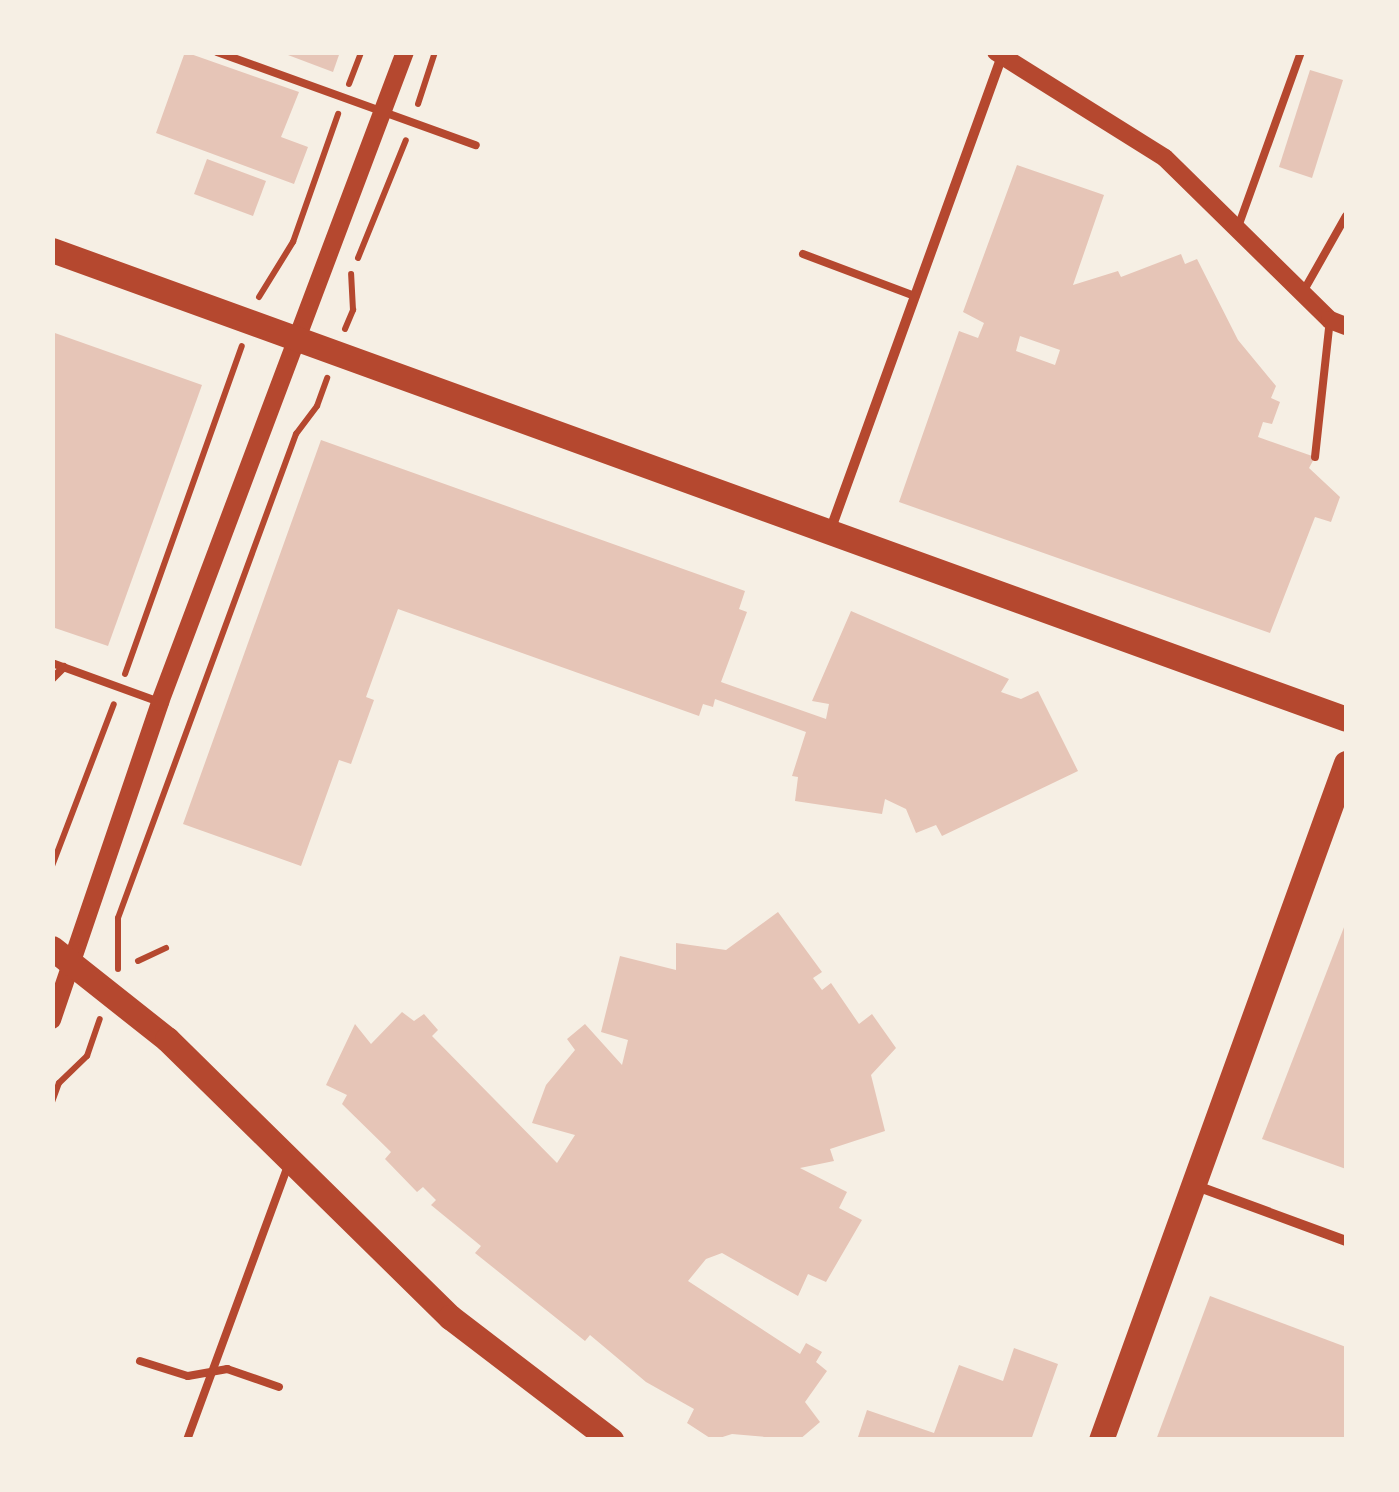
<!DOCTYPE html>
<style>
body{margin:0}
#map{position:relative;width:1399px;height:1492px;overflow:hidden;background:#f6efe4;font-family:Signika,sans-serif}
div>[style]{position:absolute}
.building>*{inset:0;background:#e6c5b7}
.path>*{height:6px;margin:-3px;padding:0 3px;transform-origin:3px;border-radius:3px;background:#b5482f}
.service>*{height:8px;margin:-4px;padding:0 4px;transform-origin:4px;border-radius:4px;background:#b5482f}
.minor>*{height:10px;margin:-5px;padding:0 5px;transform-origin:5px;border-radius:5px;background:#b5482f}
.tertiary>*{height:18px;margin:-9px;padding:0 9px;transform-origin:9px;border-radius:9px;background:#b5482f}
.primary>*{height:25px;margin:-12.5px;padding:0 12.5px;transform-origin:12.5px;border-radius:12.5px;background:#b5482f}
span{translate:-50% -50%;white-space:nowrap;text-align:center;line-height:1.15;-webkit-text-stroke:10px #f6efe4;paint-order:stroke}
.frame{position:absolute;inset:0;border:55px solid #f6efe4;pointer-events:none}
</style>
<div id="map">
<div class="building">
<div style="clip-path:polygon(185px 52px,299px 92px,281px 137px,308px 147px,294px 184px,156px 133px)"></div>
<div style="clip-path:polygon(280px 52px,340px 52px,333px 72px)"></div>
<div style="clip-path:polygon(1310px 70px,1343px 80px,1312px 178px,1279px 167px)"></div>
<div style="clip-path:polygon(207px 159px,266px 181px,253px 216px,194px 194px)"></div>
<div style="clip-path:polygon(evenodd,1017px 165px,1104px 195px,1073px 285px,1118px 271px,1121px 277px,1181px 254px,1185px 264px,1197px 259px,1238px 340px,1276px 386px,1271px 398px,1280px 402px,1272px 424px,1263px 422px,1258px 437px,1315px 457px,1309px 468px,1340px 497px,1331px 522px,1315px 517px,1270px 633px,899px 502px,959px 331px,978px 338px,984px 323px,963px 312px,1017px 165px,1020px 336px,1060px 350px,1055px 365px,1016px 351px,1020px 336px)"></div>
<div style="clip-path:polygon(52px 332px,202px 385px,108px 646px,52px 627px)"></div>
<div style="clip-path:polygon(321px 440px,745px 591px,739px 609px,747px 612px,721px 682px,826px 719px,829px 704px,812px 701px,851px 611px,1009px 679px,1001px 692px,1021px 699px,1038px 691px,1078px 771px,942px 836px,936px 825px,916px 833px,906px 809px,885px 799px,882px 814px,795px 801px,798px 777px,792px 776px,806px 732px,715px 699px,713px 707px,703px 704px,699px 716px,398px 609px,366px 697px,374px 700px,351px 764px,339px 760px,301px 866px,183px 824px)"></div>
<div style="clip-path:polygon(778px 912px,822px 972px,813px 978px,822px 990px,831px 983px,859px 1024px,872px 1014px,896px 1048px,871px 1075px,885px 1131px,830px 1149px,834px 1161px,800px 1168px,847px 1192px,839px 1208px,862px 1220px,826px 1282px,808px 1274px,798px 1296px,722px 1253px,706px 1259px,688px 1281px,800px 1354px,806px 1343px,822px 1352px,816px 1362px,827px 1371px,805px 1402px,820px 1422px,799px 1440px,732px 1434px,713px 1440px,687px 1423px,694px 1409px,646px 1382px,590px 1335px,585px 1341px,475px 1253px,481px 1246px,431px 1205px,436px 1200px,423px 1187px,417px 1192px,385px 1159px,391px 1152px,342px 1104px,347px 1095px,326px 1085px,355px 1024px,371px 1044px,402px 1012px,414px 1021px,424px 1014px,438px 1030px,432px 1036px,557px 1163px,575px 1135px,532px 1123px,546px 1085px,575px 1050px,567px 1039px,585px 1024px,622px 1065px,628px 1040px,601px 1032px,620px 956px,676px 970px,676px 943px,726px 950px)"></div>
<div style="clip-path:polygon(1346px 922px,1346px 1169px,1262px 1139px)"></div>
<div style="clip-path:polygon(1210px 1296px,1346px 1347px,1346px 1440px,1156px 1440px)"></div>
<div style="clip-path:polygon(1014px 1348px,1058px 1364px,1031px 1440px,857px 1440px,867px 1410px,934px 1433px,959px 1365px,1003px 1381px)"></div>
</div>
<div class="path">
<div style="left:349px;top:84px;width:34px;rotate:-69deg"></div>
<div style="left:418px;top:104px;width:55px;rotate:-71.9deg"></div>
<div style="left:358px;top:258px;width:127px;rotate:-67.9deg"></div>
<div style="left:259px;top:297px;width:65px;rotate:-58.3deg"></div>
<div style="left:293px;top:242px;width:136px;rotate:-70.6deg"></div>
<div style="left:345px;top:329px;width:21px;rotate:-67deg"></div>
<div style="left:353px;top:310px;width:36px;rotate:-93deg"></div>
<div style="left:125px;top:674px;width:348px;rotate:-70.4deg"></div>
<div style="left:52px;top:866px;width:173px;rotate:-69.1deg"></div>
<div style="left:138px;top:961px;width:31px;rotate:-25deg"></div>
<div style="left:118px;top:969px;width:51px;rotate:-90deg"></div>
<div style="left:118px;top:918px;width:516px;rotate:-69.81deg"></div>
<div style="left:296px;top:434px;width:35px;rotate:-53deg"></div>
<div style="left:317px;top:406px;width:30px;rotate:-70deg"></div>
<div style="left:52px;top:1102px;width:20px;rotate:-70deg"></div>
<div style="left:59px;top:1083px;width:39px;rotate:-44deg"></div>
<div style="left:87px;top:1056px;width:39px;rotate:-71deg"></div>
</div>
<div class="service">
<div style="left:217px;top:52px;width:275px;rotate:19.8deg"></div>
<div style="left:1238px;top:227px;width:186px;rotate:-70.2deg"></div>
<div style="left:803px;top:254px;width:120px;rotate:20.6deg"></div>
<div style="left:1303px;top:292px;width:87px;rotate:-60.5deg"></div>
<div style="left:1315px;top:457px;width:138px;rotate:-83.8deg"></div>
<div style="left:52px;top:663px;width:115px;rotate:19.9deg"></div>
<div style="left:52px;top:679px;width:17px;rotate:-45deg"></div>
<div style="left:140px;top:1361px;width:50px;rotate:17.4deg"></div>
<div style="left:188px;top:1376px;width:40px;rotate:-10deg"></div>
<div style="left:227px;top:1369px;width:55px;rotate:19.1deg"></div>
<div style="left:187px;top:1440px;width:293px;rotate:-69.8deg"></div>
</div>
<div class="minor">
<div style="left:830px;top:531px;width:508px;rotate:-70.1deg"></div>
<div style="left:1194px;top:1185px;width:162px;rotate:20.2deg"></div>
</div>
<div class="tertiary">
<div style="left:996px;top:52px;width:199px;rotate:32.1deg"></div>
<div style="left:1165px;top:158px;width:231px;rotate:44.5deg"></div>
<div style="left:1330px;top:320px;width:17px;rotate:21deg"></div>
<div style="left:52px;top:1020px;width:336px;rotate:-71.2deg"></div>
<div style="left:160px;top:702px;width:695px;rotate:-69.35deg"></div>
</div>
<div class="primary">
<div style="left:52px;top:250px;width:1376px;rotate:19.92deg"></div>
<div style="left:52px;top:948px;width:147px;rotate:38.4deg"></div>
<div style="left:167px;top:1039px;width:397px;rotate:44.5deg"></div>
<div style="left:450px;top:1317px;width:203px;rotate:37.4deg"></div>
<div style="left:1101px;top:1440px;width:720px;rotate:-70.11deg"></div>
</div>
<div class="frame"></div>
</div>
